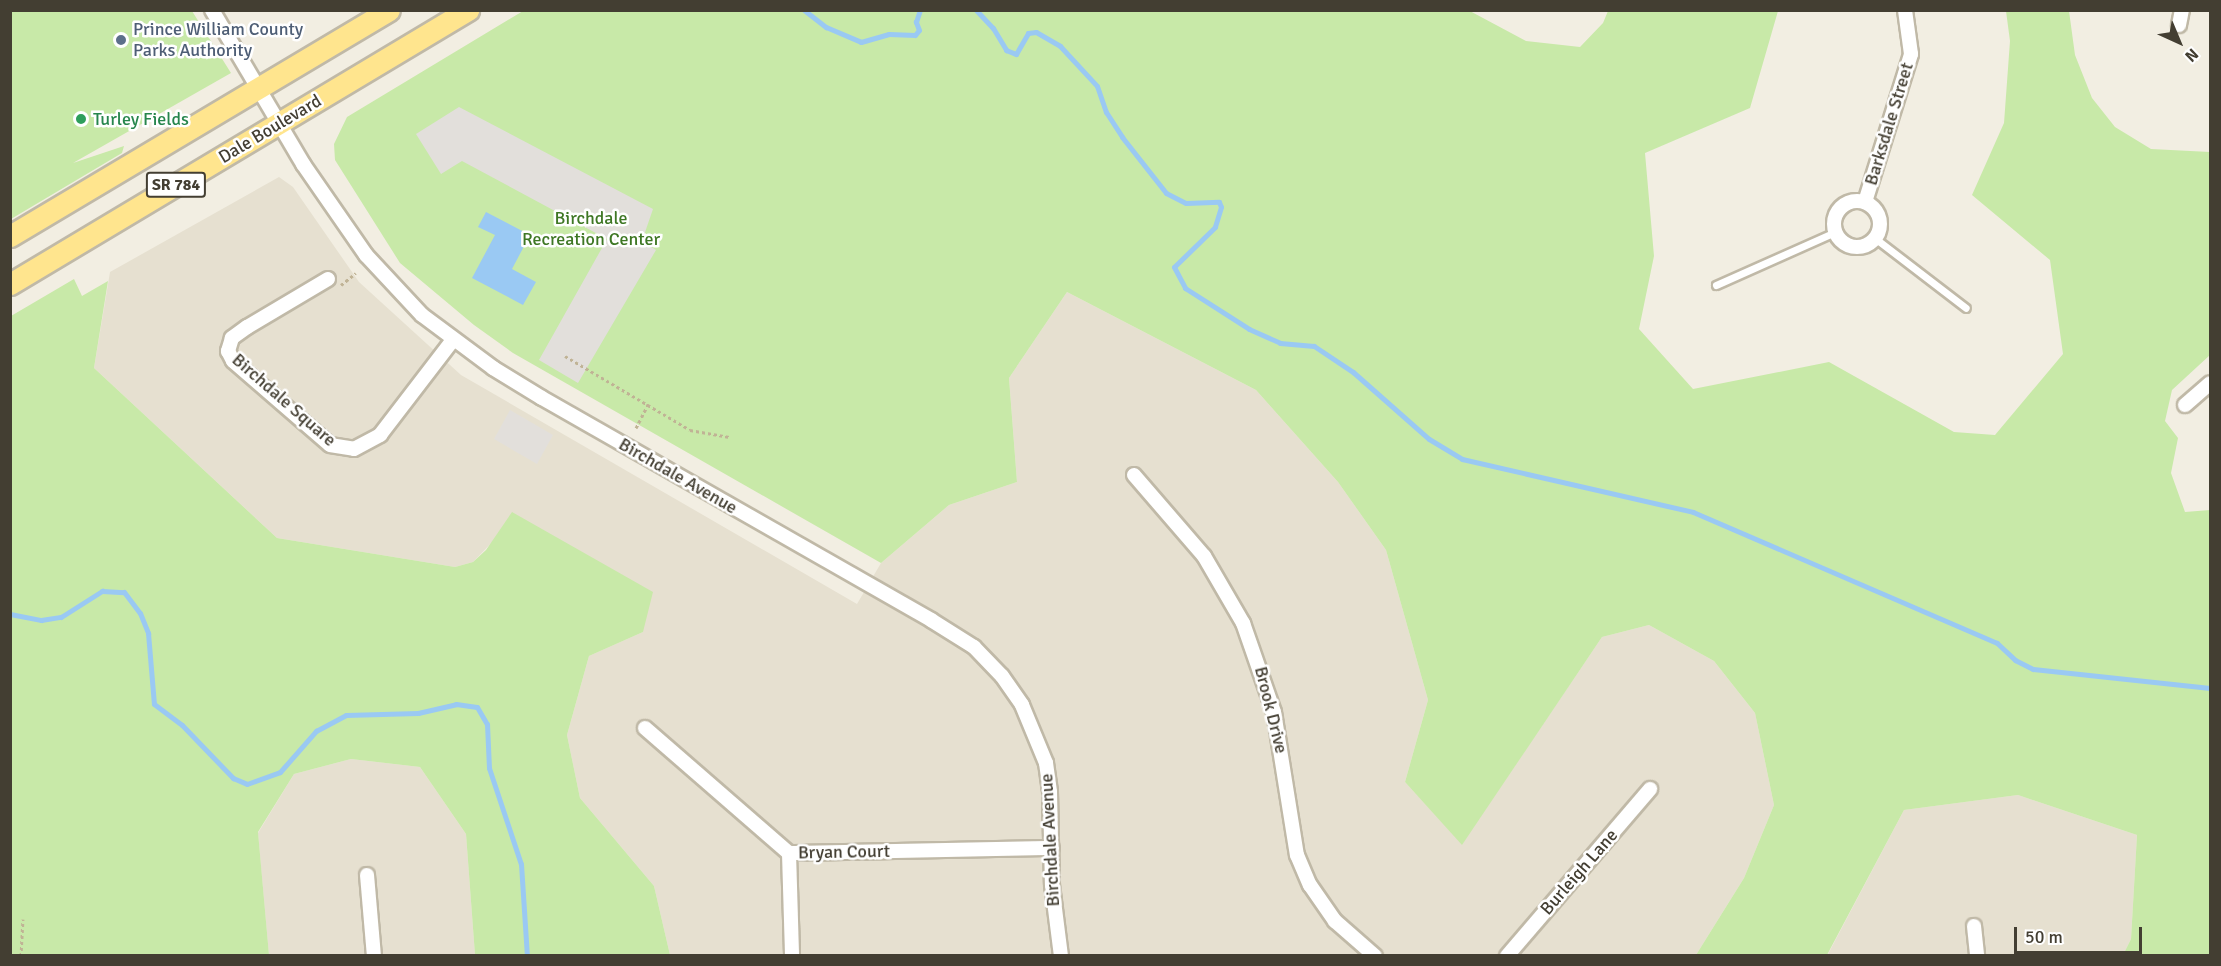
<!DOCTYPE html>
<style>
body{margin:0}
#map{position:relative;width:2221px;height:966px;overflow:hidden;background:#f2eee2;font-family:Signika,sans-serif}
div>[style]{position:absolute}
.residential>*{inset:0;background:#e6e0d0}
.green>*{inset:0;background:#c8e9a8}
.parking>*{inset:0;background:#e2dfdb}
.water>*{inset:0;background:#9ac9f3}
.stream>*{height:5px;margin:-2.5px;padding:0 2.5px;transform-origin:2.5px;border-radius:2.5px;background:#9ac9f3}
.path>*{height:3px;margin-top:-1.5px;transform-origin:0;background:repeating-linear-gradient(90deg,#c0b395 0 3px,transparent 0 6px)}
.roads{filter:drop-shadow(2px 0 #c0b9a7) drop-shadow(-2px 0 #c0b9a7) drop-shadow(0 2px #c0b9a7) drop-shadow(0 -2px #c0b9a7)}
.lane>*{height:7px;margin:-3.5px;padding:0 3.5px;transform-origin:3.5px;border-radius:3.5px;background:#fff}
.street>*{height:14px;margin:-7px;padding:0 7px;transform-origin:7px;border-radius:7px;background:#fff}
.street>.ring{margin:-7px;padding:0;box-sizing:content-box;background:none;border:14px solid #fff;border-radius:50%}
.primary>*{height:21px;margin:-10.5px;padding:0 10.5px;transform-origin:10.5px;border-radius:10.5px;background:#ffe58e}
.dots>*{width:16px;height:16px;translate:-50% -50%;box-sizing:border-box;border:3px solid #fff;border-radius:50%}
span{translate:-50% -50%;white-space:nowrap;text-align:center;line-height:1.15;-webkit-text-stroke:5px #fff;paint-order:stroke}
.shield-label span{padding:2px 4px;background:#fff;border:2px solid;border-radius:4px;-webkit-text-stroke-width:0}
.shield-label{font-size:16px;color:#433e32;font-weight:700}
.service-label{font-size:18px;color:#4e5e75}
.left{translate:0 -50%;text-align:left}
.leisure-label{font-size:18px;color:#27864d}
.street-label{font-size:18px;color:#433e32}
.park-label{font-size:18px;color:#3e7724}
.frame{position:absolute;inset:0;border:12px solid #433e32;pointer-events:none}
.north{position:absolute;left:2149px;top:12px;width:60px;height:60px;-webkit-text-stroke:4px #fff;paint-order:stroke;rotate:136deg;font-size:16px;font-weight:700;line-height:24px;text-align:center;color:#433e32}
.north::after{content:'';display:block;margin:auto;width:21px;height:27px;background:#433e32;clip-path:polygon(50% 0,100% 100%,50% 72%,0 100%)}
.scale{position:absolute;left:2014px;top:927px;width:128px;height:27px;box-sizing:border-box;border:3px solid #433e32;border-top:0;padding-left:8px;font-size:18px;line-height:21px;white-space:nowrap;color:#433e32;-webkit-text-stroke:4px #fff;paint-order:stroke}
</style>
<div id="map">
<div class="residential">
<div style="clip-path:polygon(279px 177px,293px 187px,359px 282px,461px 375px,857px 604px,881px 563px,949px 505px,1017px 482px,1009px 378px,1067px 292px,1256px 390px,1338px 482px,1386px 550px,1428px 700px,1405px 782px,1462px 844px,1602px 637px,1649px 625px,1714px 661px,1755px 713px,1774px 805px,1744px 878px,1696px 955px,670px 955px,654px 886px,580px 798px,567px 735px,589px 656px,643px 632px,499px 535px,473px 562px,455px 567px,277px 538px,94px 368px,110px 272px)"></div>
<div style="clip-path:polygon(351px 759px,420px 767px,466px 834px,475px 955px,269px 955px,258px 833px,294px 774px)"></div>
<div style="clip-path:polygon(2018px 795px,2137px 835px,2131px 939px,2123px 955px,1827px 956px,1904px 810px)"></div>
</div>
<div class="green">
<div style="clip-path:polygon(1468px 10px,1526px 41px,1580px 47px,1603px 23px,1608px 11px,1778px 11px,1750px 108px,1645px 153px,1654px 256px,1639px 329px,1693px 389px,1829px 362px,1954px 432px,1995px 435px,2063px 354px,2050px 260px,1972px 195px,2004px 123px,2010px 41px,2006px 11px,2069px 11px,2075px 55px,2092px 98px,2115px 127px,2151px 149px,2210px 152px,2210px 355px,2172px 390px,2165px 421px,2178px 438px,2171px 473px,2185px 512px,2210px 510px,2210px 955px,2123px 955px,2131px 939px,2137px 835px,2018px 795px,1904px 810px,1827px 955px,1696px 955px,1744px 878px,1774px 805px,1755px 713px,1714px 661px,1649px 625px,1602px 637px,1462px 845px,1405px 782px,1428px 700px,1386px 550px,1338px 482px,1256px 390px,1067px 292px,1009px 378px,1017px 482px,949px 505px,881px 563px,513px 353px,474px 325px,400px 263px,335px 160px,334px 144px,347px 117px,523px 11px)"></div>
<div style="clip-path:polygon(10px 11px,192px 11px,231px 73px,73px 163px,124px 146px,122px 153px,11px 219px)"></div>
<div style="clip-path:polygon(74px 279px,82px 296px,108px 281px,94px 368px,277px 538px,455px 567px,473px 562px,486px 550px,512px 512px,653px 592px,643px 632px,589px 656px,567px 735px,580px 798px,654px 886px,670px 955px,475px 955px,466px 834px,420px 767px,351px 759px,294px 774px,258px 832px,269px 955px,11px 955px,11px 316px)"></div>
</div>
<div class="parking">
<div style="clip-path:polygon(459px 107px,653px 209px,642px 241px,656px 250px,578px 383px,539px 360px,607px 239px,462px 161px,441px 174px,416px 134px)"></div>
<div style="clip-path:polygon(510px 410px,553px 435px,537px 464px,494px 439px)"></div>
</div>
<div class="water">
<div style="clip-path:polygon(486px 212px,530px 235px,512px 269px,536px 282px,523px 305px,472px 278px,495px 235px,478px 227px)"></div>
</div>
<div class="stream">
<div style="left:804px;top:10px;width:28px;rotate:38deg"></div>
<div style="left:826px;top:27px;width:38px;rotate:23deg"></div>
<div style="left:861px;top:42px;width:29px;rotate:-16deg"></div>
<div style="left:889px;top:34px;width:26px;rotate:2deg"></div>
<div style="left:915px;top:35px;width:6px;rotate:-51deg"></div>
<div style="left:919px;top:30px;width:9px;rotate:-111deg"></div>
<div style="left:916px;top:22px;width:13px;rotate:-72deg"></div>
<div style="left:976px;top:10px;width:25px;rotate:47deg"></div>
<div style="left:993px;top:28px;width:26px;rotate:59deg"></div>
<div style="left:1006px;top:50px;width:11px;rotate:22deg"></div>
<div style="left:1016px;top:54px;width:24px;rotate:-60deg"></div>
<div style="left:1028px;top:33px;width:8px;rotate:-7deg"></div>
<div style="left:1036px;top:32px;width:28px;rotate:30deg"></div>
<div style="left:1060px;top:46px;width:54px;rotate:47.2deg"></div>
<div style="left:1097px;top:86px;width:28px;rotate:71deg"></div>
<div style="left:1106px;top:112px;width:30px;rotate:57deg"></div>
<div style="left:1122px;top:137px;width:71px;rotate:51.8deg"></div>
<div style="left:1166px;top:193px;width:22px;rotate:27deg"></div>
<div style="left:1186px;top:203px;width:33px;rotate:-2deg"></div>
<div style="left:1219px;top:202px;width:5px;rotate:68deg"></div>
<div style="left:1221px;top:207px;width:21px;rotate:107deg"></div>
<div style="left:1215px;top:227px;width:57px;rotate:135.7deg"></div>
<div style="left:1174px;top:267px;width:24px;rotate:62deg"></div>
<div style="left:1185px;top:288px;width:76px;rotate:32.6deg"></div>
<div style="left:1249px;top:329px;width:34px;rotate:24deg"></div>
<div style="left:1280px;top:343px;width:34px;rotate:5deg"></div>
<div style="left:1314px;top:346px;width:47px;rotate:33.7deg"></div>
<div style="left:1353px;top:372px;width:101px;rotate:41.4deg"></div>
<div style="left:1429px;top:439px;width:39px;rotate:31deg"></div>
<div style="left:1462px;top:459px;width:237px;rotate:12.9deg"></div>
<div style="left:1693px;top:512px;width:331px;rotate:23.3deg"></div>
<div style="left:1997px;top:643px;width:25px;rotate:43deg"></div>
<div style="left:2015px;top:660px;width:20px;rotate:27deg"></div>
<div style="left:2033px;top:669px;width:178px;rotate:6.1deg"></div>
<div style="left:10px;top:614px;width:32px;rotate:11deg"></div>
<div style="left:41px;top:620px;width:20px;rotate:-9deg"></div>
<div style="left:61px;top:617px;width:49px;rotate:-32.4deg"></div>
<div style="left:102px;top:591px;width:22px;rotate:3deg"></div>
<div style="left:124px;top:592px;width:26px;rotate:53deg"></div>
<div style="left:140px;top:613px;width:22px;rotate:68deg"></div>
<div style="left:148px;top:633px;width:71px;rotate:85.2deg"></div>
<div style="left:154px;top:704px;width:35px;rotate:37deg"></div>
<div style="left:182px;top:725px;width:74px;rotate:46.1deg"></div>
<div style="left:233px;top:778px;width:15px;rotate:23deg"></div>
<div style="left:247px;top:784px;width:35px;rotate:-20deg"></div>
<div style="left:280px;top:772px;width:55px;rotate:-48.7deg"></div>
<div style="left:316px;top:731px;width:34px;rotate:-28deg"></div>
<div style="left:346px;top:715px;width:72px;rotate:-1.6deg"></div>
<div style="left:418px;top:713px;width:39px;rotate:-13deg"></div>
<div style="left:456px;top:704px;width:21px;rotate:8deg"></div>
<div style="left:477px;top:707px;width:20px;rotate:60deg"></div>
<div style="left:487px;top:724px;width:44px;rotate:87.4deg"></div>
<div style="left:489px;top:768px;width:101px;rotate:71.6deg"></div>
<div style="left:521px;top:864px;width:92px;rotate:86.3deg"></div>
</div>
<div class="path">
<div style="left:341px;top:285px;width:19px;rotate:-39deg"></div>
<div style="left:565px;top:356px;width:145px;rotate:30.6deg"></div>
<div style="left:690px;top:430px;width:40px;rotate:10deg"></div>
<div style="left:636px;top:428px;width:28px;rotate:-63deg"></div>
<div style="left:21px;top:956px;width:37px;rotate:-87deg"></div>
</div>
<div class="roads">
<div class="lane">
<div style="left:1876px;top:239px;width:113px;rotate:37.5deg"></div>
<div style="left:1716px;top:285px;width:130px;rotate:-24deg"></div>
</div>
<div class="street">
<div style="left:212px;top:10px;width:179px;rotate:59.4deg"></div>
<div style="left:303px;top:164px;width:111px;rotate:55.3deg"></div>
<div style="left:366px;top:255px;width:82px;rotate:47deg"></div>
<div style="left:422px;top:315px;width:89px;rotate:36.7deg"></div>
<div style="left:493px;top:368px;width:57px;rotate:31.5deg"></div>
<div style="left:542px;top:398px;width:448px;rotate:29.7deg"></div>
<div style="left:931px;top:620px;width:51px;rotate:32.1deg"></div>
<div style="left:974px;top:647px;width:40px;rotate:46deg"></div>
<div style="left:1002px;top:676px;width:35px;rotate:55deg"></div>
<div style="left:1022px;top:705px;width:63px;rotate:67.5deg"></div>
<div style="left:1046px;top:763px;width:29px;rotate:82deg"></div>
<div style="left:1050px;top:792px;width:93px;rotate:88.8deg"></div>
<div style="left:1052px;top:885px;width:72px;rotate:82.8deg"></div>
<div style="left:2179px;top:25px;width:15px;rotate:-79deg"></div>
<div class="ring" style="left:1834px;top:201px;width:32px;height:32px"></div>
<div style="left:1865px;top:202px;width:155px;rotate:-72.7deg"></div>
<div style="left:1911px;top:54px;width:44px;rotate:-97.8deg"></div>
<div style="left:328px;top:279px;width:94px;rotate:149.3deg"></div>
<div style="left:247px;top:327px;width:19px;rotate:144deg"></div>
<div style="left:232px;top:338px;width:14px;rotate:107deg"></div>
<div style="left:228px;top:351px;width:11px;rotate:63deg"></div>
<div style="left:233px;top:361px;width:128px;rotate:40.9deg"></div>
<div style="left:330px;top:445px;width:24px;rotate:9deg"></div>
<div style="left:354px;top:449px;width:30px;rotate:-28deg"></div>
<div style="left:380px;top:435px;width:120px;rotate:-52.5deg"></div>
<div style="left:2185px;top:405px;width:33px;rotate:-41deg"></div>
<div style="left:1134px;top:475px;width:107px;rotate:49.2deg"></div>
<div style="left:1204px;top:556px;width:78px;rotate:59.8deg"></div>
<div style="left:1243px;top:623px;width:94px;rotate:70.8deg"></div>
<div style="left:1274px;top:712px;width:145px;rotate:80.9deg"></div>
<div style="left:1297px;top:855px;width:33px;rotate:67deg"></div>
<div style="left:1310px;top:885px;width:44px;rotate:55.2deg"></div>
<div style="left:1335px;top:921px;width:53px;rotate:41.2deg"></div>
<div style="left:645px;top:728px;width:191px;rotate:41deg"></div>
<div style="left:789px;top:853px;width:263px;rotate:-1.1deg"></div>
<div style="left:789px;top:853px;width:103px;rotate:88.3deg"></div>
<div style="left:367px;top:875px;width:81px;rotate:85.1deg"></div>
<div style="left:1974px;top:926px;width:30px;rotate:84deg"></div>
<div style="left:1507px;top:956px;width:220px;rotate:-49.4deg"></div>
</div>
<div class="primary">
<div style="left:10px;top:236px;width:441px;rotate:-30.8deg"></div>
<div style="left:10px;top:284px;width:534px;rotate:-30.89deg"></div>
</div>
</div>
<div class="dots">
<div style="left:121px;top:40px;background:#5c6f8a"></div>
<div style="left:81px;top:119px;background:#2e9e5b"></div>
</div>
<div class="shield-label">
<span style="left:176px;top:185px">SR 784</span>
</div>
<div class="service-label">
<span class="left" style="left:133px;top:40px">Prince William County<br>Parks Authority</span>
</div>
<div class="leisure-label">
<span class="left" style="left:93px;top:119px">Turley Fields</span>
</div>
<div class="street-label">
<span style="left:1889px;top:124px;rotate:-73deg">Barksdale Street</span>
<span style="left:270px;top:129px;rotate:-31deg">Dale Boulevard</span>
<span style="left:284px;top:400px;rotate:41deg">Birchdale Square</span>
<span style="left:678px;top:476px;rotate:30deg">Birchdale Avenue</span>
<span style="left:1271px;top:710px;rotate:76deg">Brook Drive</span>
<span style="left:1050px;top:840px;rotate:-93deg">Birchdale Avenue</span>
<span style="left:844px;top:852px;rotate:-1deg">Bryan Court</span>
<span style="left:1579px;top:872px;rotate:-49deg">Burleigh Lane</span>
</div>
<div class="park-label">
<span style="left:591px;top:229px">Birchdale<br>Recreation Center</span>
</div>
<div class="frame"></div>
<div class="north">N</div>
<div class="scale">50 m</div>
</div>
